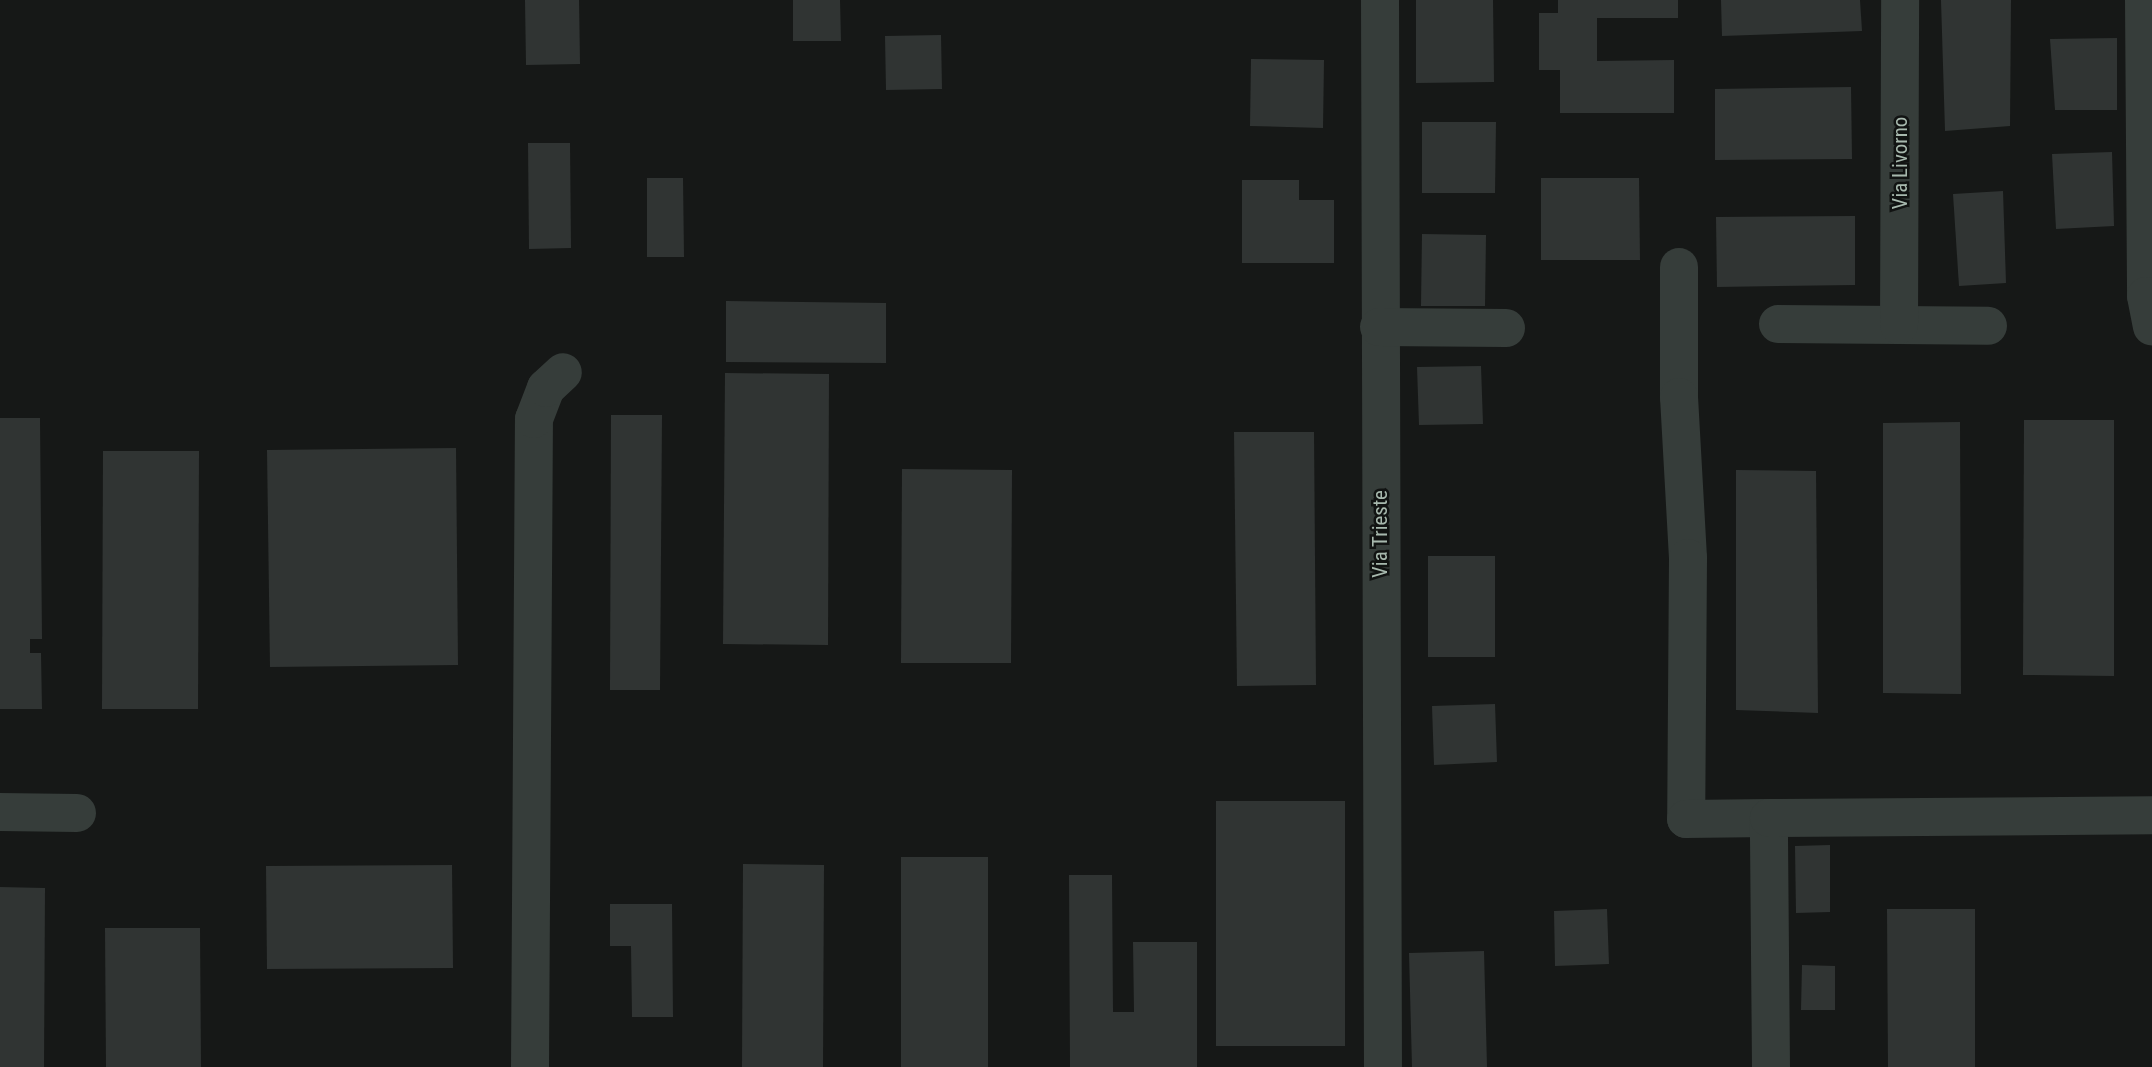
<!DOCTYPE html>
<style>
body{margin:0}
#map{position:relative;width:2152px;height:1067px;overflow:hidden;background:#161817;font-family:"Roboto Condensed",sans-serif}
div>[style]{position:absolute}
.building>*{inset:0;background:#303433}
.minor>*{height:38px;margin:-19px;padding:0 19px;transform-origin:19px;border-radius:19px;background:#363d3a}
span{translate:-50% -50%;white-space:nowrap;text-align:center;line-height:1.15;-webkit-text-stroke:5px #111312;paint-order:stroke}
.street-label{font-size:21px;color:#a7b8ad}
</style>
<div id="map">
<div class="building">
<div style="clip-path:polygon(525px 0,579px 0,580px 64px,526px 65px)"></div>
<div style="clip-path:polygon(793px 0,840px 0,841px 41px,793px 41px)"></div>
<div style="clip-path:polygon(1416px 0,1493px 0,1494px 82px,1416px 83px)"></div>
<div style="clip-path:polygon(1558px 0,1678px 0,1678px 18px,1597px 18px,1597px 61px,1674px 60px,1674px 113px,1560px 113px,1560px 70px,1539px 70px,1539px 13px,1558px 13px)"></div>
<div style="clip-path:polygon(1721px 0,1860px 0,1862px 31px,1722px 36px)"></div>
<div style="clip-path:polygon(1941px 0,2011px 0,2010px 126px,1945px 131px)"></div>
<div style="clip-path:polygon(941px 35px,942px 89px,886px 90px,885px 36px)"></div>
<div style="clip-path:polygon(2117px 38px,2117px 110px,2055px 110px,2050px 39px)"></div>
<div style="clip-path:polygon(1251px 59px,1324px 60px,1323px 128px,1250px 126px)"></div>
<div style="clip-path:polygon(1851px 87px,1852px 159px,1715px 160px,1715px 89px)"></div>
<div style="clip-path:polygon(1422px 122px,1496px 122px,1495px 193px,1422px 193px)"></div>
<div style="clip-path:polygon(528px 143px,570px 143px,571px 248px,529px 249px)"></div>
<div style="clip-path:polygon(2112px 152px,2114px 226px,2056px 229px,2052px 154px)"></div>
<div style="clip-path:polygon(647px 178px,683px 178px,684px 257px,647px 257px)"></div>
<div style="clip-path:polygon(1541px 178px,1639px 178px,1640px 260px,1541px 260px)"></div>
<div style="clip-path:polygon(1242px 180px,1299px 180px,1299px 200px,1334px 200px,1334px 263px,1242px 263px)"></div>
<div style="clip-path:polygon(2003px 191px,2006px 283px,1959px 286px,1953px 194px)"></div>
<div style="clip-path:polygon(1855px 216px,1855px 285px,1717px 287px,1716px 217px)"></div>
<div style="clip-path:polygon(1422px 234px,1486px 235px,1485px 306px,1421px 306px)"></div>
<div style="clip-path:polygon(726px 301px,886px 303px,886px 363px,726px 362px)"></div>
<div style="clip-path:polygon(1481px 366px,1483px 424px,1419px 425px,1417px 367px)"></div>
<div style="clip-path:polygon(725px 373px,829px 374px,828px 645px,723px 644px)"></div>
<div style="clip-path:polygon(611px 415px,662px 415px,660px 690px,610px 690px)"></div>
<div style="clip-path:polygon(0 418px,40px 418px,42px 639px,30px 639px,30px 653px,41px 653px,42px 709px,0 709px)"></div>
<div style="clip-path:polygon(2024px 420px,2114px 420px,2114px 676px,2023px 675px)"></div>
<div style="clip-path:polygon(1960px 422px,1961px 694px,1883px 693px,1883px 423px)"></div>
<div style="clip-path:polygon(1234px 432px,1314px 432px,1316px 685px,1237px 686px)"></div>
<div style="clip-path:polygon(456px 448px,458px 665px,270px 667px,267px 450px)"></div>
<div style="clip-path:polygon(103px 451px,199px 451px,198px 709px,102px 709px)"></div>
<div style="clip-path:polygon(902px 469px,1012px 470px,1011px 663px,901px 663px)"></div>
<div style="clip-path:polygon(1736px 470px,1816px 471px,1818px 713px,1736px 710px)"></div>
<div style="clip-path:polygon(1428px 556px,1495px 556px,1495px 657px,1428px 657px)"></div>
<div style="clip-path:polygon(1495px 704px,1497px 762px,1434px 765px,1432px 706px)"></div>
<div style="clip-path:polygon(1216px 801px,1345px 801px,1345px 1046px,1216px 1046px)"></div>
<div style="clip-path:polygon(1830px 845px,1830px 912px,1796px 913px,1795px 846px)"></div>
<div style="clip-path:polygon(901px 857px,988px 857px,988px 1067px,901px 1067px)"></div>
<div style="clip-path:polygon(743px 864px,824px 865px,823px 1067px,742px 1067px)"></div>
<div style="clip-path:polygon(452px 865px,453px 968px,267px 969px,266px 866px)"></div>
<div style="clip-path:polygon(1069px 875px,1112px 875px,1113px 1012px,1134px 1012px,1133px 942px,1197px 942px,1197px 1067px,1070px 1067px)"></div>
<div style="clip-path:polygon(0 887px,45px 888px,44px 1067px,0 1067px)"></div>
<div style="clip-path:polygon(610px 904px,672px 904px,673px 1017px,632px 1017px,631px 946px,610px 946px)"></div>
<div style="clip-path:polygon(1607px 909px,1609px 964px,1555px 966px,1554px 911px)"></div>
<div style="clip-path:polygon(1887px 909px,1975px 909px,1975px 1067px,1888px 1067px)"></div>
<div style="clip-path:polygon(105px 928px,200px 928px,201px 1067px,106px 1067px)"></div>
<div style="clip-path:polygon(1484px 951px,1487px 1067px,1412px 1067px,1409px 953px)"></div>
<div style="clip-path:polygon(1802px 965px,1835px 966px,1835px 1010px,1801px 1010px)"></div>
</div>
<div class="minor">
<div style="left:1380px;top:0;width:1067px;rotate:89.84deg"></div>
<div style="left:2144px;top:0;width:296px;rotate:89.6deg"></div>
<div style="left:2146px;top:296px;width:31px;rotate:79deg"></div>
<div style="left:1679px;top:267px;width:130px;rotate:90deg"></div>
<div style="left:1679px;top:397px;width:161px;rotate:86.8deg"></div>
<div style="left:1688px;top:558px;width:261px;rotate:90.4deg"></div>
<div style="left:1686px;top:819px;width:83px;rotate:-0.7deg"></div>
<div style="left:1778px;top:324px;width:210px;rotate:0.5deg"></div>
<div style="left:1899px;top:325px;width:325px;rotate:-89.8deg"></div>
<div style="left:1379px;top:327px;width:127px;rotate:0.5deg"></div>
<div style="left:0;top:812px;width:77px;rotate:0.7deg"></div>
<div style="left:530px;top:1067px;width:648px;rotate:-89.65deg"></div>
<div style="left:534px;top:419px;width:33px;rotate:-69deg"></div>
<div style="left:546px;top:388px;width:23px;rotate:-43deg"></div>
<div style="left:1771px;top:1067px;width:249px;rotate:-90.5deg"></div>
<div style="left:1769px;top:818px;width:383px;rotate:-0.4deg"></div>
</div>
<div class="street-label">
<span style="left:1900px;top:163px;rotate:-90deg">Via Livorno</span>
<span style="left:1380px;top:534px;rotate:-90deg">Via Trieste</span>
</div>
</div>
